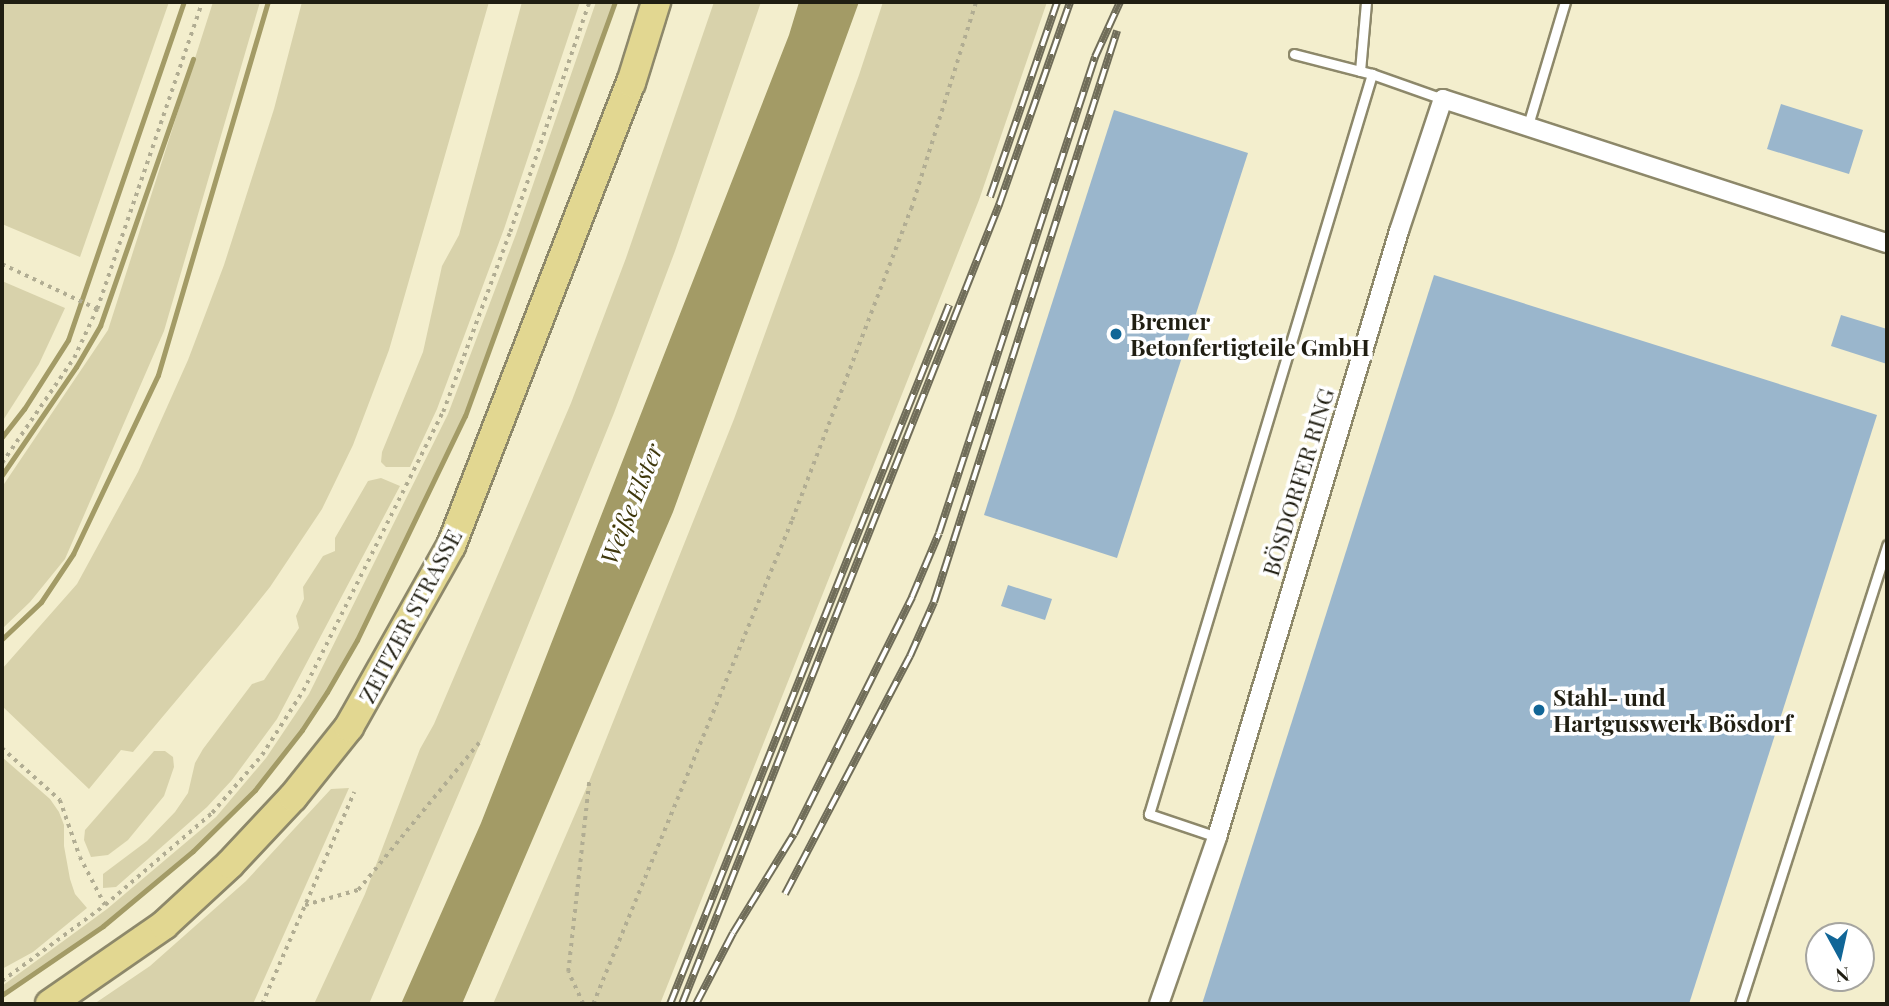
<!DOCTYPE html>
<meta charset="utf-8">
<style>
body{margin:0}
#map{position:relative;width:1889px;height:1006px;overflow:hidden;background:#f3eecd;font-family:"Playfair Display",serif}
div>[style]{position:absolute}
.green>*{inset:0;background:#d8d2ab}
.water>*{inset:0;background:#a39b66}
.stream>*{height:5px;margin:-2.5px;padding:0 2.5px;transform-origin:2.5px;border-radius:2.5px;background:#a39b66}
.building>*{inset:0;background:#9ab6cc}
.path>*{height:3.5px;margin-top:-1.75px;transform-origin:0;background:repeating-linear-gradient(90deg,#b1ad93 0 3.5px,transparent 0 8.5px)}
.roads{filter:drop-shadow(2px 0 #8d886a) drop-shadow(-2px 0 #8d886a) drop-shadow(0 2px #8d886a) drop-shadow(0 -2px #8d886a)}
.lane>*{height:9px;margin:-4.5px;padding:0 4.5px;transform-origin:4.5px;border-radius:4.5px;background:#fff}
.street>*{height:18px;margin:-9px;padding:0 9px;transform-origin:9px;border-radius:9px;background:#fff}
.primary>*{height:28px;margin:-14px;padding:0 14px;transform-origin:14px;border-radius:14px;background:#e2d791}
.rail>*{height:8px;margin-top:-4px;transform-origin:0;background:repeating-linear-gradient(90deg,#fff 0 16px,#706d59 0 32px);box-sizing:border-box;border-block:2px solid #706d59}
.dots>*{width:19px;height:19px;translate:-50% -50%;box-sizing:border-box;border:4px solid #fff;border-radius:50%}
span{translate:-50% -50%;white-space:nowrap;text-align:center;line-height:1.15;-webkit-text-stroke:7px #fff;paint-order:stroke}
.poi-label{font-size:23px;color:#201e12;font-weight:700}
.left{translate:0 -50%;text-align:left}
.street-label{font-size:23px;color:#201e12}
.water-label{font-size:24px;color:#3e370b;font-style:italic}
.frame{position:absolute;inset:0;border:4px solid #201e12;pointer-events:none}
.north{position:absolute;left:1805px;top:922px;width:70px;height:70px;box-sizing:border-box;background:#fff;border:2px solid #a6a5a0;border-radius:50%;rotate:172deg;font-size:19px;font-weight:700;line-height:28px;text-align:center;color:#201e12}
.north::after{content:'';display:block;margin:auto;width:24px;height:32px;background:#116697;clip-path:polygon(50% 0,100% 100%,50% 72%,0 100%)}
</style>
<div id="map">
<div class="green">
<div style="clip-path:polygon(2px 2px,169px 2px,80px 257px,2px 224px)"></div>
<div style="clip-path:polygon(213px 2px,260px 2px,164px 331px,65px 559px,30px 602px,2px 629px,2px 487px,108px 330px)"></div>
<div style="clip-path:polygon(302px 2px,489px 2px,389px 350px,353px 445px,322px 509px,270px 587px,238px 627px,133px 752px,121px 750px,89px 789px,2px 706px,2px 669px,77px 584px,138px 472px,188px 360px,224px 265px,274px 109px)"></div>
<div style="clip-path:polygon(522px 2px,580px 2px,504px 229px,437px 409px,410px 467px,386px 467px,381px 462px,382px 452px,423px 352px,442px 266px,459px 235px)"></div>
<div style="clip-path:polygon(596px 2px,615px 2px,465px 416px,357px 640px,327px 692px,302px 730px,255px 790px,193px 851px,103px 926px,2px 995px,2px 986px,107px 909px,216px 817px,266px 758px,309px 694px,448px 414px,516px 234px)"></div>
<div style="clip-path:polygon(714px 2px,761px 2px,675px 251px,614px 413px,482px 739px,369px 1004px,314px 1004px,365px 894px,420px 749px,434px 724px,571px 403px,626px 258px)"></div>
<div style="clip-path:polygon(883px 2px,1047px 2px,979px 200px,660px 1004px,493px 1004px,589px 782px,734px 419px,859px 75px)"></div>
<div style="clip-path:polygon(2px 281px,65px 308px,39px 364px,2px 422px)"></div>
<div style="clip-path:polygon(381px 478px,400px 486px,277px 719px,232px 780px,207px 807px,116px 887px,103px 888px,103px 874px,147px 841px,175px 812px,188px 793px,195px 763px,203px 749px,252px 684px,264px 680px,299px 628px,296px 616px,304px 599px,303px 587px,323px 556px,335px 551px,335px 538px,368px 481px)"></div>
<div style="clip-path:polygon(154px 751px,165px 751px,173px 757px,174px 767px,164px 796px,128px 840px,108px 855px,91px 857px,84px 840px,85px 830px)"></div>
<div style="clip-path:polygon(2px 757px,50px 799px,59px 812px,64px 825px,64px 846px,70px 879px,75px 894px,87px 908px,33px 952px,2px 969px)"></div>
<div style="clip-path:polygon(349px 788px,253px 1004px,94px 1004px,150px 966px,246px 881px,331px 789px)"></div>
</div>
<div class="water">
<div style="clip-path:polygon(799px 2px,859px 2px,673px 512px,462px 1004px,401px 1004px,481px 823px,789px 35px)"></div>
</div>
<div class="stream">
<div style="left:2px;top:437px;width:36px;rotate:-52deg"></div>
<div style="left:24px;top:409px;width:82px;rotate:-57.5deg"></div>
<div style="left:68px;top:340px;width:357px;rotate:-71.1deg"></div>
<div style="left:2px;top:475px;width:131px;rotate:-55.6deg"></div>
<div style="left:76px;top:367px;width:48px;rotate:-59.7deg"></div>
<div style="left:100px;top:326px;width:283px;rotate:-70.8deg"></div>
<div style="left:2px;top:639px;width:54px;rotate:-43.5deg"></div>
<div style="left:41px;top:602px;width:58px;rotate:-56.3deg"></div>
<div style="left:73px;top:554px;width:198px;rotate:-64.6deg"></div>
<div style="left:158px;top:375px;width:389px;rotate:-73.6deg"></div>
<div style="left:2px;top:995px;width:122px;rotate:-34.3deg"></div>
<div style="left:103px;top:926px;width:117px;rotate:-39.8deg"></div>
<div style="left:193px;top:851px;width:87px;rotate:-44.5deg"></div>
<div style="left:255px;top:790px;width:76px;rotate:-51.9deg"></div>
<div style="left:302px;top:730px;width:45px;rotate:-56.7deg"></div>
<div style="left:327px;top:692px;width:60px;rotate:-60deg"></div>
<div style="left:357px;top:640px;width:249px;rotate:-64.3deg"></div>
<div style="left:465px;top:416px;width:440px;rotate:-70.1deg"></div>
</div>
<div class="building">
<div style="clip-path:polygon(1781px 104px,1863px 130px,1849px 174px,1767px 149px)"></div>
<div style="clip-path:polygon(1114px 110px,1248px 153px,1117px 558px,984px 515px)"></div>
<div style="clip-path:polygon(1434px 275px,1877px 415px,1689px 1004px,1202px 1004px)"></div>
<div style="clip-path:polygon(1841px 315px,1887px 329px,1887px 364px,1831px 346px)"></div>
<div style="clip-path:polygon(1008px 585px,1052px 599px,1045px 620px,1001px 606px)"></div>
</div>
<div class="path">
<div style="left:2px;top:264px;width:105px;rotate:25.3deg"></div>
<div style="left:2px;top:463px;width:127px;rotate:-55.6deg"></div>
<div style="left:74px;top:358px;width:54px;rotate:-64.9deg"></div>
<div style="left:97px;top:309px;width:324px;rotate:-71.1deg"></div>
<div style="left:2px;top:748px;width:78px;rotate:41.9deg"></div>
<div style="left:60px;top:800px;width:60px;rotate:70.7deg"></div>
<div style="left:80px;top:857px;width:54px;rotate:62.5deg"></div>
<div style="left:305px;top:905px;width:55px;rotate:-15.8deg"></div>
<div style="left:358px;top:890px;width:195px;rotate:-50.6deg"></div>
<div style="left:2px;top:981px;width:128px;rotate:-36.4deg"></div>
<div style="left:105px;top:905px;width:141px;rotate:-40.7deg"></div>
<div style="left:212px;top:813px;width:77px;rotate:-49.2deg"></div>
<div style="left:262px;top:755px;width:76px;rotate:-57.4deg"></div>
<div style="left:303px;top:691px;width:312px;rotate:-63.4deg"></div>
<div style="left:443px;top:412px;width:192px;rotate:-69.6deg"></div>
<div style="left:510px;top:232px;width:243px;rotate:-71deg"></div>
<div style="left:262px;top:1004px;width:231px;rotate:-66.5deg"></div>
<div style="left:583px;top:1004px;width:35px;rotate:-115deg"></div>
<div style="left:568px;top:972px;width:191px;rotate:-83.7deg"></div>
<div style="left:593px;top:1004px;width:523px;rotate:-67.65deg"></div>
<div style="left:792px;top:520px;width:333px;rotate:-69.1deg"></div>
<div style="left:911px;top:209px;width:217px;rotate:-72.6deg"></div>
</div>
<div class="roads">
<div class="lane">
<div style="left:1294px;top:54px;width:81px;rotate:14.4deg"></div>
<div style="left:1360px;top:71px;width:69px;rotate:-85deg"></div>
<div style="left:1528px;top:125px;width:128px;rotate:-73.3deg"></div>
<div style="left:1217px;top:837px;width:72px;rotate:-161.3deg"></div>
<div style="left:1149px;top:814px;width:773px;rotate:-73.23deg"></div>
<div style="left:1372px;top:74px;width:75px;rotate:19.4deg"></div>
<div style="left:1740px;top:1004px;width:482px;rotate:-72.2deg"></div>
</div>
<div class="street">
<div style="left:1159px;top:1004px;width:177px;rotate:-70.8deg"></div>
<div style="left:1217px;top:837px;width:633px;rotate:-73.28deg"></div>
<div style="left:1399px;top:231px;width:139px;rotate:-71.6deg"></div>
<div style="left:1443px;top:99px;width:467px;rotate:18deg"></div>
</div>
<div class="primary">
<div style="left:50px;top:1004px;width:139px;rotate:-34.7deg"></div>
<div style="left:164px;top:925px;width:90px;rotate:-42.7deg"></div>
<div style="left:230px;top:864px;width:92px;rotate:-46.8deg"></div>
<div style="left:293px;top:797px;width:90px;rotate:-51.3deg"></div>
<div style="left:349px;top:727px;width:208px;rotate:-60.6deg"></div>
<div style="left:451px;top:546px;width:497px;rotate:-68.8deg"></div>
<div style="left:631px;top:83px;width:85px;rotate:-72.8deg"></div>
</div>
</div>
<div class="rail">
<div style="left:990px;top:197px;width:206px;rotate:-71deg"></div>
<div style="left:785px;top:894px;width:269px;rotate:-62.3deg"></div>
<div style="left:910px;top:656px;width:59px;rotate:-66deg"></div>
<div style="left:934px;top:602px;width:600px;rotate:-72.23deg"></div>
<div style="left:670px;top:1004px;width:753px;rotate:-68.24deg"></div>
<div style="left:682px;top:1004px;width:860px;rotate:-68.36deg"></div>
<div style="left:999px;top:205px;width:215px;rotate:-70.7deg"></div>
<div style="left:696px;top:1004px;width:80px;rotate:-62.5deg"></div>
<div style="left:733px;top:933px;width:116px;rotate:-58.4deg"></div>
<div style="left:794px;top:834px;width:265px;rotate:-63.5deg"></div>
<div style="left:912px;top:597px;width:69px;rotate:-67.1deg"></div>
<div style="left:939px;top:533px;width:501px;rotate:-71.85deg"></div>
<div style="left:1095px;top:57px;width:60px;rotate:-65.6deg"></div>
</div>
<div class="dots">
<div style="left:1116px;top:334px;background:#116697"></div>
<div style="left:1539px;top:710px;background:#116697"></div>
</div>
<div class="poi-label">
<span class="left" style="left:1130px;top:334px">Bremer<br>Betonfertigteile GmbH</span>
<span class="left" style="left:1553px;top:710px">Stahl- und<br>Hartgusswerk Bösdorf</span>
</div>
<div class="street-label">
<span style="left:1298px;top:482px;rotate:-73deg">BÖSDORFER RING</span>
<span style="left:410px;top:616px;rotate:-62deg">ZEITZER STRASSE</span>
</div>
<div class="water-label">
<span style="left:631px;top:504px;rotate:-68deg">Weiße Elster</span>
</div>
<div class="frame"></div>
<div class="north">N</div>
</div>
